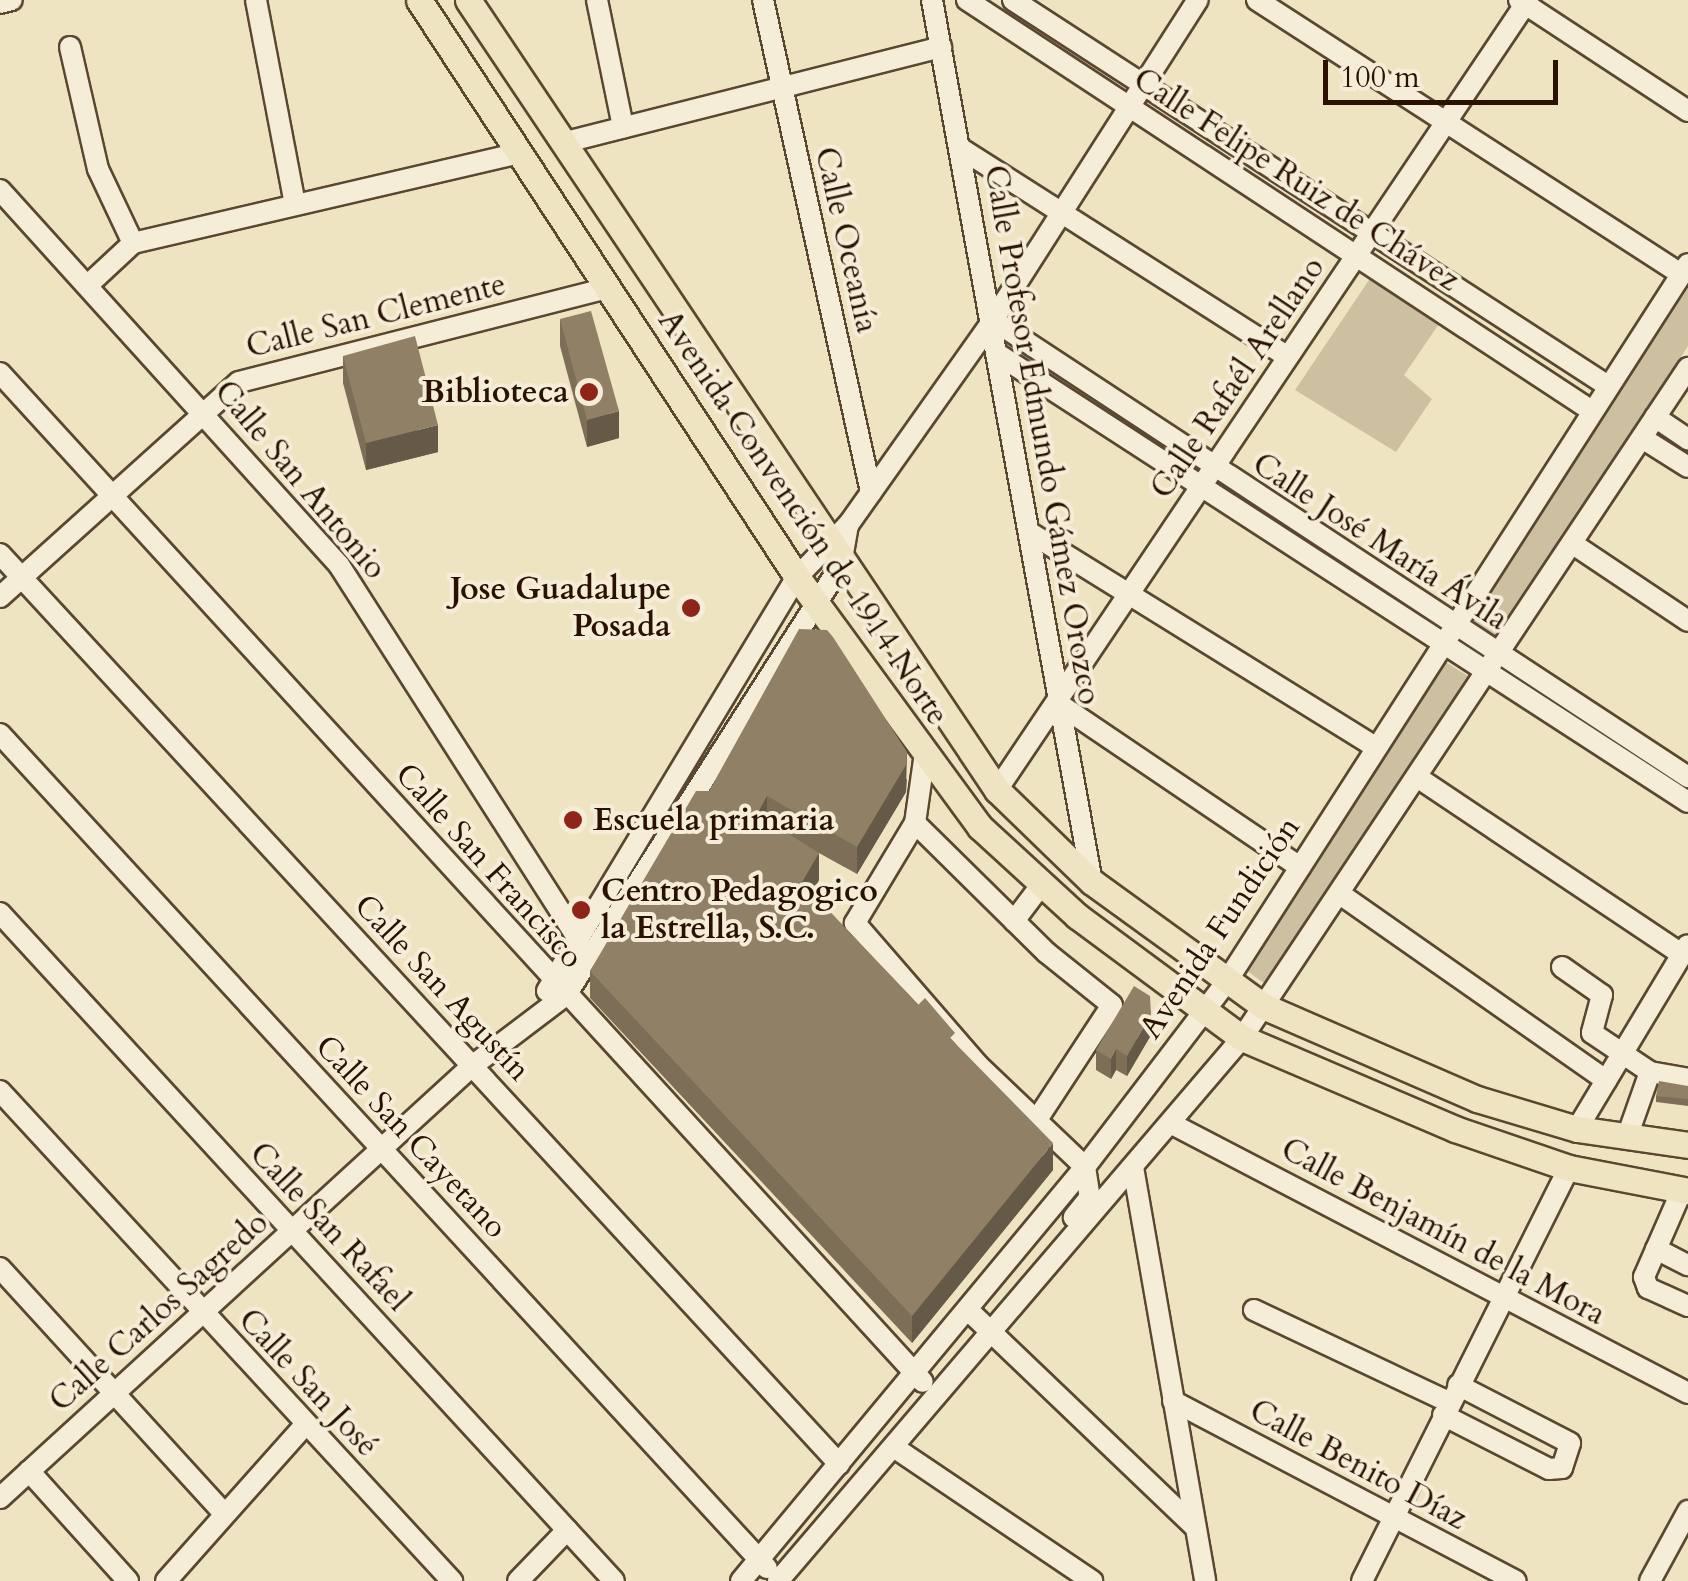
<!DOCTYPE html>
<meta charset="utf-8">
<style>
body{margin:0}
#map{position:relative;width:1688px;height:1581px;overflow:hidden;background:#efe4c2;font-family:Cardo,serif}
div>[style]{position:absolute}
.green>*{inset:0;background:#cdc0a1}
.roads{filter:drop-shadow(2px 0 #5a4730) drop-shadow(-2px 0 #5a4730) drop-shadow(0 2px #5a4730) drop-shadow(0 -2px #5a4730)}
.minor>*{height:20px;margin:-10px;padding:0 10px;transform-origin:10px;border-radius:10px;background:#f5edd7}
.major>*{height:25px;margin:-12.5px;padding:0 12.5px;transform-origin:12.5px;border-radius:12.5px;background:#efe4c2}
.wall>*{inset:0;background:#7c6e57}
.shaded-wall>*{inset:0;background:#655a47}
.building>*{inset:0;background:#908065}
.dots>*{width:28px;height:28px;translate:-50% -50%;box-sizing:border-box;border:5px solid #f5edd7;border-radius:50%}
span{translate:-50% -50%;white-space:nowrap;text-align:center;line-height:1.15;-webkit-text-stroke:8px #f5edd7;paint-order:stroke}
.street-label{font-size:32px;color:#291300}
.poi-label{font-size:32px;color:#291300;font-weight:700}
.right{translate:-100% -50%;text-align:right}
.left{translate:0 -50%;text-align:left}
.scale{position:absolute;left:1323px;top:60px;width:235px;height:45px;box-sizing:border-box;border:5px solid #291300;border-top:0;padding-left:12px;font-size:30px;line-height:35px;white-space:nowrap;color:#291300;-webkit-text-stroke:8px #f5edd7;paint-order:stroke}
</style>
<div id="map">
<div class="green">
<div style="clip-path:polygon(1373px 274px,1441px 321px,1404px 375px,1432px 399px,1396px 452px,1295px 390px)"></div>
<div style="clip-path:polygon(1688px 288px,1688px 346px,1495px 643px,1466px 625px)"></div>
<div style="clip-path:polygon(1441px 659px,1471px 678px,1264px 983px,1240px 966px)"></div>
</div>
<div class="roads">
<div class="minor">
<div style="left:256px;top:0;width:208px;rotate:79.2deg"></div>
<div style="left:597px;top:0;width:130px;rotate:78.4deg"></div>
<div style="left:763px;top:0;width:504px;rotate:77.62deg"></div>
<div style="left:932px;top:0;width:896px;rotate:79.72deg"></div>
<div style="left:967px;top:0;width:748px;rotate:33.33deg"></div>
<div style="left:1013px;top:0;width:709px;rotate:32.97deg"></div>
<div style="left:1257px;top:0;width:505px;rotate:32.87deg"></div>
<div style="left:1519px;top:0;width:202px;rotate:33.3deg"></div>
<div style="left:0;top:3px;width:12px;rotate:-14deg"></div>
<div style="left:70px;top:47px;width:125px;rotate:77.1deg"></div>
<div style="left:98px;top:169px;width:82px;rotate:64.7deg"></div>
<div style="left:566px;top:142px;width:387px;rotate:-14.2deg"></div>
<div style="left:960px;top:148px;width:385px;rotate:32.5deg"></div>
<div style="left:0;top:190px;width:506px;rotate:47.89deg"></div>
<div style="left:339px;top:565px;width:444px;rotate:57.4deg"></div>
<div style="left:88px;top:285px;width:62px;rotate:-43deg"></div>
<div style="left:133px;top:243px;width:397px;rotate:-13.1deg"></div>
<div style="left:993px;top:320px;width:832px;rotate:33.33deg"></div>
<div style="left:999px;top:355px;width:821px;rotate:32.97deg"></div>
<div style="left:0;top:373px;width:1367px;rotate:47.55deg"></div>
<div style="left:1655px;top:417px;width:40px;rotate:34deg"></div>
<div style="left:1642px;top:438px;width:54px;rotate:32.2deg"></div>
<div style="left:1032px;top:534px;width:404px;rotate:31.8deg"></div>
<div style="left:1573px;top:544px;width:138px;rotate:33.8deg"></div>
<div style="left:0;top:554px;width:1238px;rotate:47.32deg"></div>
<div style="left:0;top:597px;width:321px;rotate:-42deg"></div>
<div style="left:239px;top:382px;width:380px;rotate:-14.3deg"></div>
<div style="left:1059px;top:704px;width:291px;rotate:34.1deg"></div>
<div style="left:0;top:734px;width:1133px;rotate:47.4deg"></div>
<div style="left:925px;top:753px;width:71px;rotate:98.1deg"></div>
<div style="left:915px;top:823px;width:117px;rotate:121deg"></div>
<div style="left:855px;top:923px;width:188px;rotate:49.1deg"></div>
<div style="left:978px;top:1065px;width:148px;rotate:43.6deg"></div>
<div style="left:1085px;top:1167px;width:30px;rotate:81deg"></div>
<div style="left:1090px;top:1197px;width:26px;rotate:129deg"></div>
<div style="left:1417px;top:777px;width:318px;rotate:33.8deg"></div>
<div style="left:997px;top:790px;width:952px;rotate:-56.09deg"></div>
<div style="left:915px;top:823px;width:185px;rotate:44.6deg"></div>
<div style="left:1047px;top:953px;width:83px;rotate:38.7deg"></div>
<div style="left:1112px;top:1005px;width:139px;rotate:123.2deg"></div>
<div style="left:1340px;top:894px;width:325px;rotate:35deg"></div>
<div style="left:0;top:913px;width:907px;rotate:47.41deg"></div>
<div style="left:1014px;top:921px;width:46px;rotate:-52.9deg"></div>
<div style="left:1562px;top:967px;width:49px;rotate:35deg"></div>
<div style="left:1602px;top:995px;width:39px;rotate:105deg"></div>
<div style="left:1592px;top:1033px;width:70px;rotate:33.9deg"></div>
<div style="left:547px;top:991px;width:484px;rotate:-58.9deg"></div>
<div style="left:797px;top:577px;width:73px;rotate:-45.6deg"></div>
<div style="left:848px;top:525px;width:251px;rotate:-54.7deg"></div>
<div style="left:993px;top:320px;width:380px;rotate:-57.4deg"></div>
<div style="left:0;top:1091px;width:667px;rotate:47.31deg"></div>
<div style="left:1170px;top:1123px;width:584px;rotate:27.53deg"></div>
<div style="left:1577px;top:1129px;width:214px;rotate:-59deg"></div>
<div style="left:1627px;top:1137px;width:69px;rotate:-70.5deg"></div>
<div style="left:1650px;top:1072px;width:39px;rotate:10deg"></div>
<div style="left:1133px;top:1167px;width:420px;rotate:80.1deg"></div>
<div style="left:1682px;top:1190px;width:95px;rotate:113.6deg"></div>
<div style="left:1644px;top:1277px;width:12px;rotate:70deg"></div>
<div style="left:1648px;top:1288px;width:44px;rotate:24.2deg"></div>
<div style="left:1656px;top:1249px;width:36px;rotate:27deg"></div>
<div style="left:0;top:1268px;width:333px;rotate:47.6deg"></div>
<div style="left:968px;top:1310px;width:314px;rotate:43.7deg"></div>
<div style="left:1254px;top:1310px;width:216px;rotate:25.3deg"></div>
<div style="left:1173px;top:1401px;width:387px;rotate:27.7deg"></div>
<div style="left:1443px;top:1415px;width:119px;rotate:27deg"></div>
<div style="left:1549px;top:1469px;width:13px;rotate:-4deg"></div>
<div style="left:1562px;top:1468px;width:26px;rotate:-72deg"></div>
<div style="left:1570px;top:1443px;width:126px;rotate:-152.6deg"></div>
<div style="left:895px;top:1448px;width:238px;rotate:34deg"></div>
<div style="left:29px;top:1471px;width:148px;rotate:48deg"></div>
<div style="left:0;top:1498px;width:640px;rotate:-42.47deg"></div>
<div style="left:472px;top:1066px;width:118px;rotate:-37.1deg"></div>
<div style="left:566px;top:995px;width:510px;rotate:-57.4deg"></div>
<div style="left:841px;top:565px;width:41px;rotate:-80.1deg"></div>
<div style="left:166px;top:1581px;width:209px;rotate:-48.3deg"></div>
<div style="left:518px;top:1581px;width:71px;rotate:-46.1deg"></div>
<div style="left:741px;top:1581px;width:538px;rotate:-50.28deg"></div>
<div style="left:1085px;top:1167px;width:234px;rotate:-52.6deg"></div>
<div style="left:1227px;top:981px;width:852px;rotate:-57.26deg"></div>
<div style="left:778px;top:1581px;width:714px;rotate:-49.49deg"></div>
<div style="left:1242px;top:1038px;width:805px;rotate:-56.35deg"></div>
<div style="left:1362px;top:1581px;width:462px;rotate:-63.4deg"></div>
<div style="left:1650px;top:1581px;width:80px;rotate:-61.5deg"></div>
</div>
<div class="major">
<div style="left:419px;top:0;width:690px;rotate:56.77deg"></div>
<div style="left:797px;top:577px;width:310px;rotate:53.8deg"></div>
<div style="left:980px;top:827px;width:132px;rotate:42.5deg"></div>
<div style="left:1077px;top:916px;width:205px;rotate:36.5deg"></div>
<div style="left:1242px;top:1038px;width:232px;rotate:23.1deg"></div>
<div style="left:1455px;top:1129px;width:120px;rotate:18.9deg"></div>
<div style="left:1569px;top:1168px;width:121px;rotate:10.9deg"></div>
<div style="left:468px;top:0;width:951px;rotate:56.19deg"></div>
<div style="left:997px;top:790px;width:132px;rotate:44.1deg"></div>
<div style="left:1092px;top:882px;width:211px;rotate:35.9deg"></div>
<div style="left:1263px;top:1006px;width:233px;rotate:23.5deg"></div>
<div style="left:1477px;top:1099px;width:104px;rotate:16.7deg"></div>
<div style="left:1577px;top:1129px;width:112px;rotate:8.2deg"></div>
</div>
</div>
<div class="wall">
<div style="clip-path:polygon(560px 319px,619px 438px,587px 447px,560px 346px)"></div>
<div style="clip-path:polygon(343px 356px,438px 452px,366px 470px,343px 383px)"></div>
<div style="clip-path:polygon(907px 779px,906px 792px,857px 874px,819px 853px,819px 880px,812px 893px,955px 1043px,1053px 1170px,912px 1343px,590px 998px,590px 971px,709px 791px)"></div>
<div style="clip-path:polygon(1151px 1035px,1127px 1076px,1116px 1070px,1111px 1079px,1096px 1070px,1096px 1050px)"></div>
<div style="clip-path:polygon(1688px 1086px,1688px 1106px,1656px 1102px,1656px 1096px)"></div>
</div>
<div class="shaded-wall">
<div style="clip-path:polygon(619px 411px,619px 438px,587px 447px,587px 420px)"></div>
<div style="clip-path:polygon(438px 425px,438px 452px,366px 470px,366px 443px)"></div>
<div style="clip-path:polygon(907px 752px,906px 792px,857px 874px,857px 847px)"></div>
<div style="clip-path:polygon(767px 796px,767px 823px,757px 814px)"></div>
<div style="clip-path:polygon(819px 853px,819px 880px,802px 909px,802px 882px)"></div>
<div style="clip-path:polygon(1151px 1014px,1151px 1035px,1127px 1076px,1127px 1056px)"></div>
<div style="clip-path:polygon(1116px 1049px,1116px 1070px,1111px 1079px,1111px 1059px)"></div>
<div style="clip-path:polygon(1053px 1143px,1053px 1170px,912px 1343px,912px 1316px)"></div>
</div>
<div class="building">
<div style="clip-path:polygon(591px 311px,619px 411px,587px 420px,560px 319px)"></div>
<div style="clip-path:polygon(415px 336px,438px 425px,366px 443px,343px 356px)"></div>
<div style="clip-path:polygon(799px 629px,827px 630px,833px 637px,907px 752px,906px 765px,857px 847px,767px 796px,757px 814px,819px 853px,802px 882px,918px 1005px,925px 998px,955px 1033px,950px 1038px,1053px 1143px,912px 1316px,590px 971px,696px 791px,709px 791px)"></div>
<div style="clip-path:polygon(1134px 986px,1150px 996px,1151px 1014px,1127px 1056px,1116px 1049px,1111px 1059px,1096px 1050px)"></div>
<div style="clip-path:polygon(1659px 1081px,1688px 1086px,1688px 1099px,1656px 1096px)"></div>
</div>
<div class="dots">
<div style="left:589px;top:392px;background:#8f2418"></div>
<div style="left:691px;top:608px;background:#8f2418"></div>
<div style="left:573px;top:820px;background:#8f2418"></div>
<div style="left:581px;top:910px;background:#8f2418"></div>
</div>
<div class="street-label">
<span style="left:1296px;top:180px;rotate:33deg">Calle Felipe Ruiz de Chávez</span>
<span style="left:846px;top:240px;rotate:77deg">Calle Oceanía</span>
<span style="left:376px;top:316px;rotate:-14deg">Calle San Clemente</span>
<span style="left:1238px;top:378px;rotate:-56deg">Calle Rafaél Arellano</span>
<span style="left:1042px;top:435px;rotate:80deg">Calle Profesor Edmundo Gámez Orozco</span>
<span style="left:300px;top:480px;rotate:50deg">Calle San Antonio</span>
<span style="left:803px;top:518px;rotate:56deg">Avenida Convención de 1914 Norte</span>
<span style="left:1380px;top:542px;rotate:33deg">Calle José María Ávila</span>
<span style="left:489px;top:866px;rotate:48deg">Calle San Francisco</span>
<span style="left:1220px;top:928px;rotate:-56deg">Avenida Fundición</span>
<span style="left:442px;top:988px;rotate:47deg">Calle San Agustín</span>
<span style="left:411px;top:1137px;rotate:47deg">Calle San Cayetano</span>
<span style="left:329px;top:1227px;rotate:47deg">Calle San Rafael</span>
<span style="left:1443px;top:1232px;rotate:28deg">Calle Benjamín de la Mora</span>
<span style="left:159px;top:1312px;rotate:-42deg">Calle Carlos Sagredo</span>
<span style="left:308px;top:1383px;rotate:47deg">Calle San José</span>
<span style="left:1358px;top:1465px;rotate:28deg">Calle Benito Díaz</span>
</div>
<div class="poi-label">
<span class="right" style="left:569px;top:392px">Biblioteca</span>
<span class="right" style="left:671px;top:608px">Jose Guadalupe<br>Posada</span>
<span class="left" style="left:593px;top:820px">Escuela primaria</span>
<span class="left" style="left:601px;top:910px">Centro Pedagogico<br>la Estrella, S.C.</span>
</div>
<div class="scale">100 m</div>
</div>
